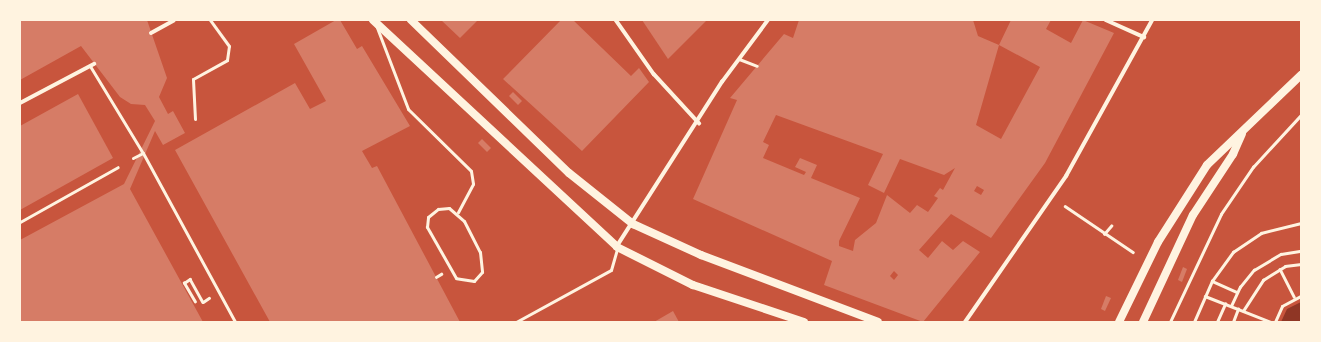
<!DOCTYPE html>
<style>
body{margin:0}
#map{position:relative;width:1321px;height:342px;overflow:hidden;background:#c8553d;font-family:Karla,sans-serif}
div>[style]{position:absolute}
.water>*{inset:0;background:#8f3625}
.building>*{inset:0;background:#d67c66}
.path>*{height:2.5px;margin:-1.25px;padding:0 1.25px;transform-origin:1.25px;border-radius:1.25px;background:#fff3e0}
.service>*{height:3px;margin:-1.5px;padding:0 1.5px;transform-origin:1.5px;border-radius:1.5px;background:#fff3e0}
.pedestrian>*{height:3.5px;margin:-1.75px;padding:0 1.75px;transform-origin:1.75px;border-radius:1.75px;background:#fff3e0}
.minor>*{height:4px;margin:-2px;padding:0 2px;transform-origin:2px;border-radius:2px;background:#fff3e0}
.secondary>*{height:8px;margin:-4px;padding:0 4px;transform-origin:4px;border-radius:4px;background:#fff3e0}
span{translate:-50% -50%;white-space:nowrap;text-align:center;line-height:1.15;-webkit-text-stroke:3px #fff3e0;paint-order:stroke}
.frame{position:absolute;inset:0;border:21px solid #fff3e0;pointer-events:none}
</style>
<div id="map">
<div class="water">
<div style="clip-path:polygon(1301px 302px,1301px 322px,1281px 322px,1287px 309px)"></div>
</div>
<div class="building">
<div style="clip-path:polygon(20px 20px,147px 20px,167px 78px,159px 97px,168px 114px,173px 111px,185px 133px,163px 145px,155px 131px,130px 189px,203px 322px,20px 322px,20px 240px,124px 184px,155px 121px,145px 105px,131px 104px,120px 97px,81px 46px,20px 80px)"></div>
<div style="clip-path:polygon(336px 20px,340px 20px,357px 49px,362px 46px,410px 126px,362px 151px,372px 168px,377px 166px,460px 322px,270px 322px,175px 150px,295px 83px,310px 109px,326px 101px,294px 44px)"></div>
<div style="clip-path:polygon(441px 20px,478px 20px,460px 38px)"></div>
<div style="clip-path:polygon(561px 20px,573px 20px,631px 76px,639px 68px,649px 82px,582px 151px,503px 79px)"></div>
<div style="clip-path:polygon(642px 20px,707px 20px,668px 59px)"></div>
<div style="clip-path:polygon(evenodd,799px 20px,973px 20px,978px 36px,999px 45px,976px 125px,1001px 139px,1040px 67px,999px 45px,1011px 20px,1051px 20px,1046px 29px,1071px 43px,1083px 20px,1114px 33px,1045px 163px,991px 238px,951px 214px,919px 250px,928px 258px,942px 241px,953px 250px,963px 241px,980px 252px,923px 322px,824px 285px,832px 261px,693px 199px,737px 100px,730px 98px,784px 34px,793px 38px,799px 20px,776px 115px,883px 154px,868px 185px,884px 193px,900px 159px,944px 175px,955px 168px,943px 190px,940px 188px,934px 196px,938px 198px,928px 212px,917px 205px,910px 213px,887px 195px,876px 223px,855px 240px,853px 251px,839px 246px,839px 241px,860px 198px,811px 178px,817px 165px,800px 158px,795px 167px,806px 172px,804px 175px,763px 158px,769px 145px,763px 142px,776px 115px,799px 20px,977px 186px,984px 190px,981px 195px,974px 191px,977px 186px,799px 20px,894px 271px,898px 275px,894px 280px,890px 276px,894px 271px)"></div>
<div style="clip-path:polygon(513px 92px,522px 101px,518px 105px,509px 96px)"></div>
<div style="clip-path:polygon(78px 94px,113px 158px,20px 210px,20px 126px)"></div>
<div style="clip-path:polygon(482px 139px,491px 148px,487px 152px,478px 143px)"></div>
<div style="clip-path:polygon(1183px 267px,1187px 269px,1182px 282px,1178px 280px)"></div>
<div style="clip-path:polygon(1106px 296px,1111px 298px,1105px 311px,1101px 309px)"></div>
<div style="clip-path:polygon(673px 311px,679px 322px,654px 322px)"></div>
</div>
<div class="path">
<div style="left:1065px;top:206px;width:82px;rotate:34.1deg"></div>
<div style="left:1104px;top:234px;width:11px;rotate:-49deg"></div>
<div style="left:1280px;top:269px;width:31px;rotate:63deg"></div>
<div style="left:436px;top:277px;width:6px;rotate:-31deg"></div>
<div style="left:1212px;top:281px;width:27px;rotate:24deg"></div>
<div style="left:1205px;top:296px;width:71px;rotate:21.5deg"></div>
<div style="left:195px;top:302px;width:22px;rotate:-120deg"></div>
<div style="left:184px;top:283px;width:7px;rotate:-34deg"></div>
<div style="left:190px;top:279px;width:26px;rotate:61deg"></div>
<div style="left:203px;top:302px;width:7px;rotate:-34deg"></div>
<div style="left:1231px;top:306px;width:21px;rotate:-65deg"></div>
<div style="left:1240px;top:287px;width:22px;rotate:-51deg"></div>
<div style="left:1254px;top:270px;width:31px;rotate:-31deg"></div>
<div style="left:1281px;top:254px;width:20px;rotate:-9deg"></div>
<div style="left:1243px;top:311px;width:37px;rotate:-57deg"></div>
<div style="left:1263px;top:280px;width:26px;rotate:-32deg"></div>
<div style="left:1285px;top:266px;width:16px;rotate:-7deg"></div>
<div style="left:1170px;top:322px;width:119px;rotate:-64.7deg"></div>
<div style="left:1221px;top:214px;width:57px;rotate:-55.8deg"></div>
<div style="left:1253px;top:167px;width:71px;rotate:-47.3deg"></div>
<div style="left:1194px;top:322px;width:45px;rotate:-66.3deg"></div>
<div style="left:1212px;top:281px;width:36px;rotate:-54deg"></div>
<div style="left:1233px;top:252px;width:34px;rotate:-34deg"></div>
<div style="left:1261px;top:233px;width:41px;rotate:-14deg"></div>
<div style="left:1217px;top:322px;width:20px;rotate:-66deg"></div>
<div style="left:1233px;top:322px;width:14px;rotate:-69deg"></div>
<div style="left:1275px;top:322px;width:17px;rotate:-66deg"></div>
<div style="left:1282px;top:306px;width:21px;rotate:-28deg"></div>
</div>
<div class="service">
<div style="left:376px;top:25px;width:90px;rotate:69.1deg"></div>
<div style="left:408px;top:109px;width:88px;rotate:44.5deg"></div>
<div style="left:471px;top:171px;width:13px;rotate:81deg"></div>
<div style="left:473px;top:184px;width:32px;rotate:118deg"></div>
<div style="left:739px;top:59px;width:19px;rotate:21deg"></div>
<div style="left:90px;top:66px;width:102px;rotate:58.7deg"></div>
<div style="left:143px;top:153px;width:192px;rotate:61.4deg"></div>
<div style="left:195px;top:119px;width:40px;rotate:-92.9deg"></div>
<div style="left:193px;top:79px;width:39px;rotate:-29deg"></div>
<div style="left:227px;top:60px;width:14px;rotate:-82deg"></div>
<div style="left:229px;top:46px;width:32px;rotate:-126deg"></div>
<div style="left:133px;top:158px;width:11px;rotate:-27deg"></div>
<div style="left:449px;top:208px;width:20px;rotate:41deg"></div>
<div style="left:464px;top:221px;width:35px;rotate:63deg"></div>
<div style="left:480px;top:252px;width:20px;rotate:84deg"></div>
<div style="left:482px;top:272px;width:12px;rotate:132deg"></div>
<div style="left:474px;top:281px;width:18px;rotate:-171deg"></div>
<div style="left:456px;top:278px;width:59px;rotate:-119.6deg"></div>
<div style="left:427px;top:227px;width:10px;rotate:-84deg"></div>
<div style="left:428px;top:217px;width:13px;rotate:-39deg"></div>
<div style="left:438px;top:209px;width:11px;rotate:-5deg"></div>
<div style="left:20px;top:222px;width:112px;rotate:-29.3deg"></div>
<div style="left:516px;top:322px;width:108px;rotate:-28.7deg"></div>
<div style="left:611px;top:270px;width:22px;rotate:-74deg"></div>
</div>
<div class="pedestrian">
<div style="left:616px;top:20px;width:66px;rotate:54.9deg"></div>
<div style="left:654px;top:74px;width:67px;rotate:47.4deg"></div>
<div style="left:1106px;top:20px;width:42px;rotate:24.1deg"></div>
<div style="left:617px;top:246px;width:195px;rotate:-57.4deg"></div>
<div style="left:722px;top:82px;width:77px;rotate:-53.4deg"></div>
</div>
<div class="minor">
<div style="left:151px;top:33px;width:26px;rotate:-29deg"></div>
<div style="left:20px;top:103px;width:84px;rotate:-27.8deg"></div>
<div style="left:965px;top:322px;width:178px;rotate:-55.3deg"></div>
<div style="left:1066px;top:176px;width:178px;rotate:-61.1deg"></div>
</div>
<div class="secondary">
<div style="left:373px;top:20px;width:333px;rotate:42.9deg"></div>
<div style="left:617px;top:247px;width:85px;rotate:26.6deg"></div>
<div style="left:693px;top:285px;width:117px;rotate:18.4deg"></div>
<div style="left:411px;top:20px;width:220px;rotate:44.1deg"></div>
<div style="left:569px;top:173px;width:82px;rotate:38.6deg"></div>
<div style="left:633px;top:224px;width:75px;rotate:24.5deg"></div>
<div style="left:701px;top:255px;width:189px;rotate:20.7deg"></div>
<div style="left:1119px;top:322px;width:89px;rotate:-64deg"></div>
<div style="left:1158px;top:242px;width:91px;rotate:-57.5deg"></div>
<div style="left:1207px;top:165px;width:130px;rotate:-43.8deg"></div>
<div style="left:1143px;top:322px;width:118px;rotate:-65deg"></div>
<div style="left:1193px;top:215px;width:73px;rotate:-56.7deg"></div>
<div style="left:1233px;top:154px;width:22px;rotate:-66deg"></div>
</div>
<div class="frame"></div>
</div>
